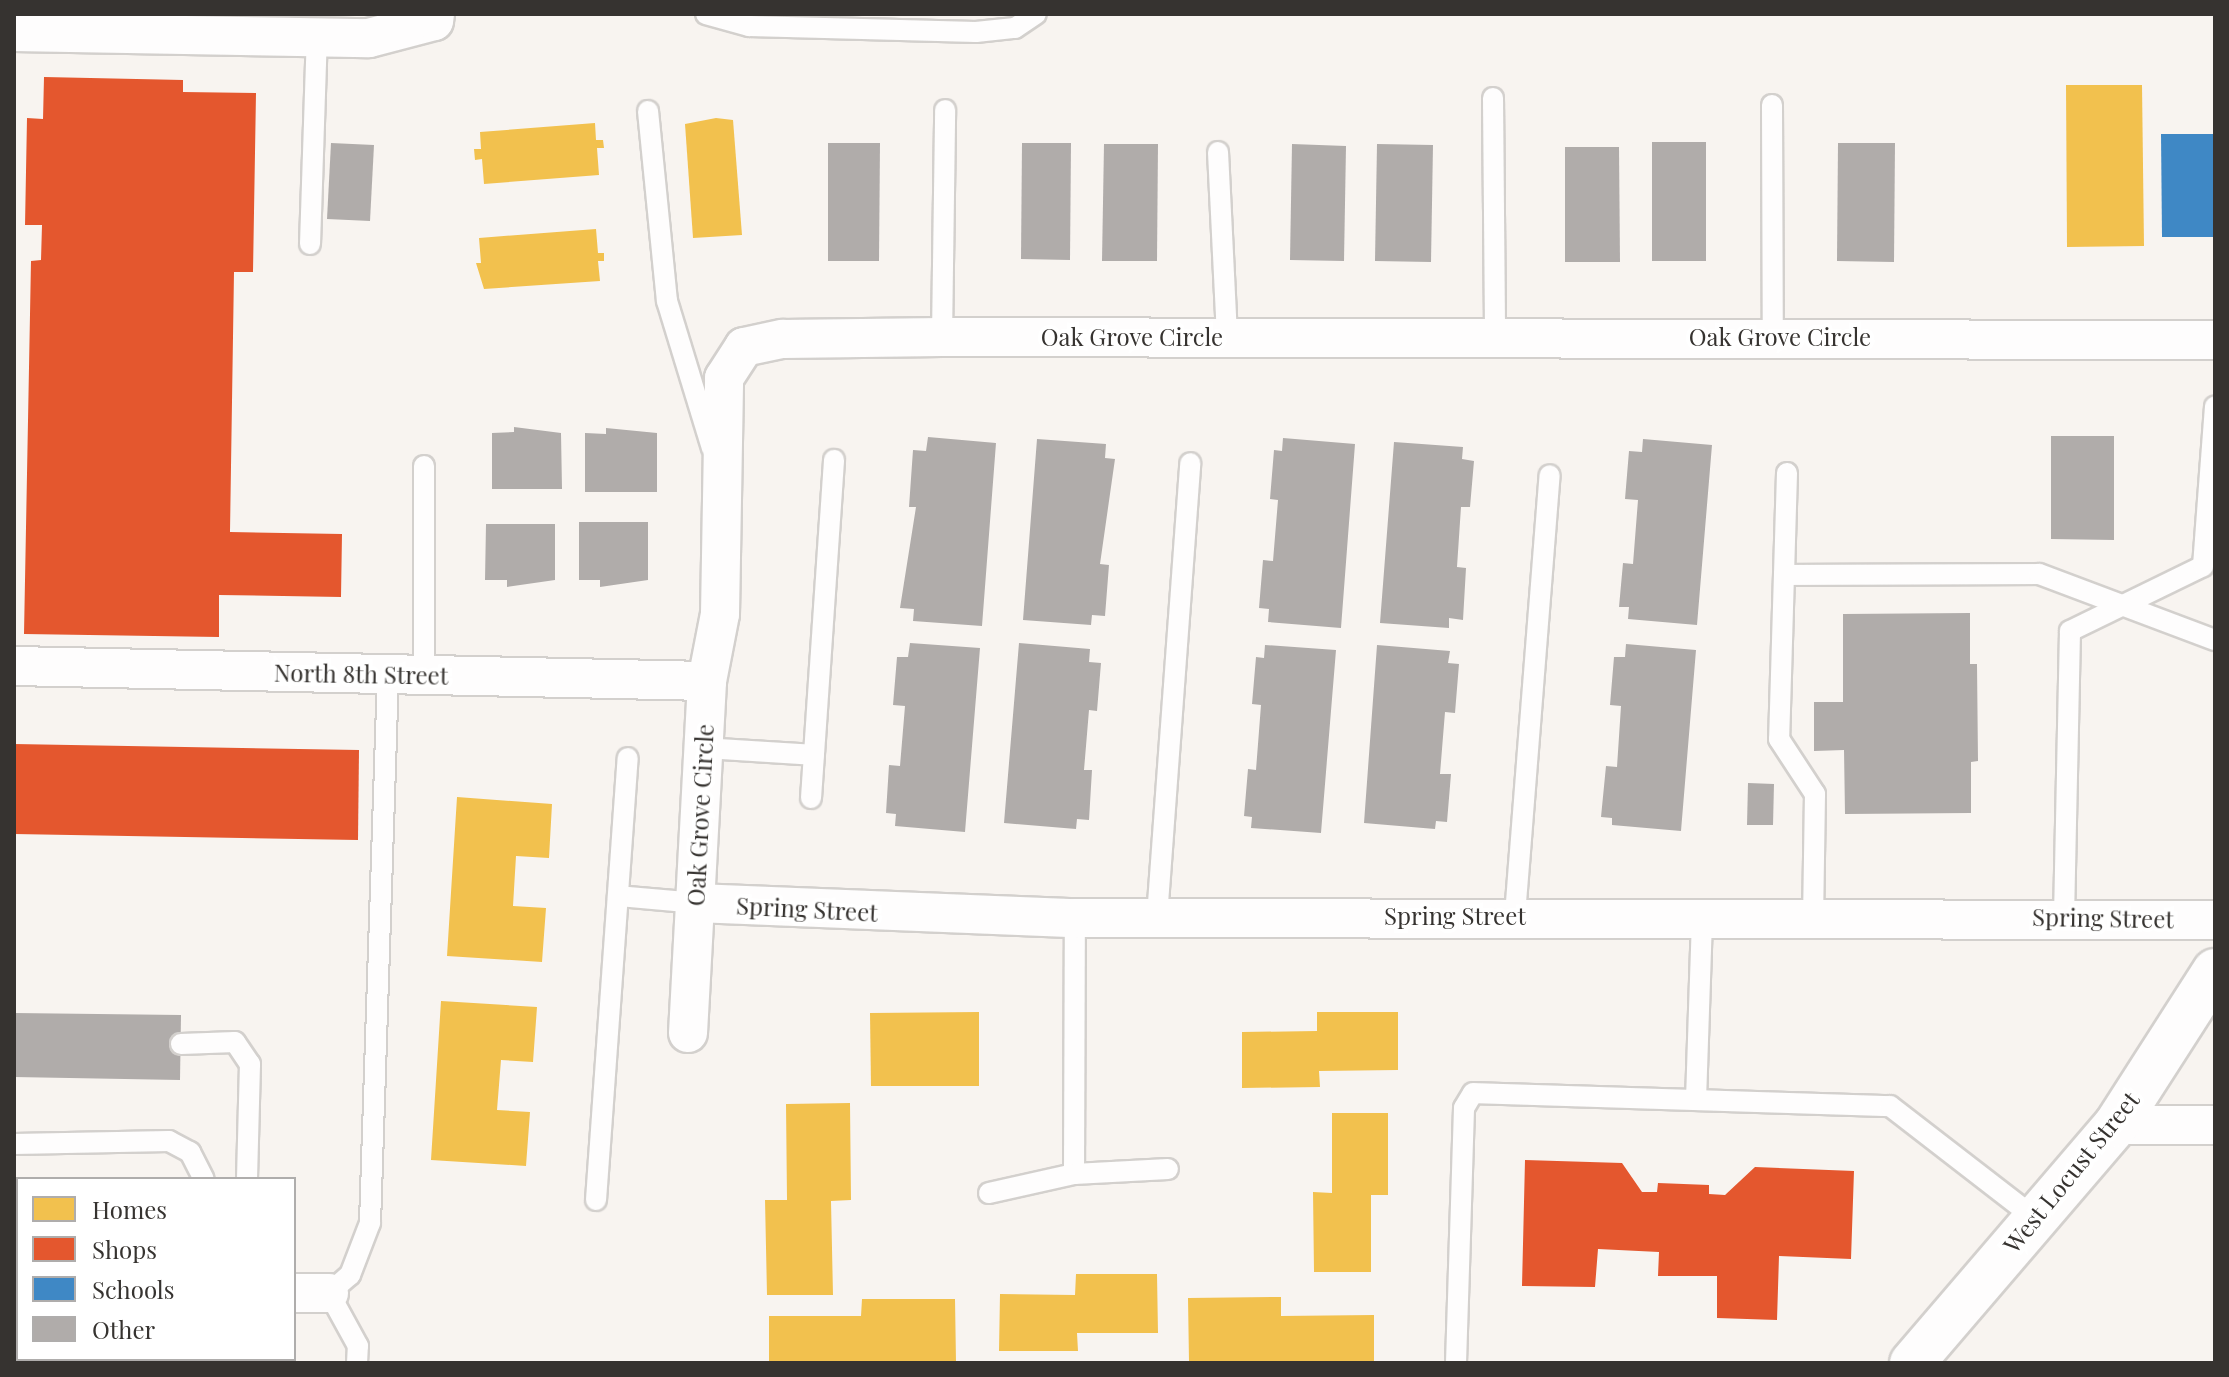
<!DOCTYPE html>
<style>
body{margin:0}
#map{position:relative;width:2229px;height:1377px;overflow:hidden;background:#f8f4f0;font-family:"Playfair Display",serif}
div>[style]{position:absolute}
.homes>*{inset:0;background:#f2c14e}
.shops>*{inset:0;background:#e4572e}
.schools>*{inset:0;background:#3f88c5}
.building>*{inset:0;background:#b0acaa}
.roads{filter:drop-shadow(2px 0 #d3d0cd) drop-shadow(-2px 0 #d3d0cd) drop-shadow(0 2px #d3d0cd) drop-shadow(0 -2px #d3d0cd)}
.service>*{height:20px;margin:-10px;padding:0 10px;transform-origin:10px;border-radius:10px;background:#fefdfd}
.minor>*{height:38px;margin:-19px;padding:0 19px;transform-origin:19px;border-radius:19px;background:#fefdfd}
.tertiary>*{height:44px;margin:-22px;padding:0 22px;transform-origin:22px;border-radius:22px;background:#fefdfd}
span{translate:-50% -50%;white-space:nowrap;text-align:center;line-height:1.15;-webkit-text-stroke:8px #fff;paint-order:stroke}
.street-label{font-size:24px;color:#363330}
.frame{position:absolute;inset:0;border:16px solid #363330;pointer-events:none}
.legend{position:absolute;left:16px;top:1177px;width:280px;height:184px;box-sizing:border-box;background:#fff;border:2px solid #afadac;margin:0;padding:10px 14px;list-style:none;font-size:24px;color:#363330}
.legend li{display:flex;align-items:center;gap:16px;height:40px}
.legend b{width:40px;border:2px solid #afadac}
</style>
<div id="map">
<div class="homes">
<div style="clip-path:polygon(2066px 85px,2142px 85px,2144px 246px,2067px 247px)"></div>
<div style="clip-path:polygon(716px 118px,733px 120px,742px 235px,693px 238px,685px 124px)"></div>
<div style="clip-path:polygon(595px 123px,596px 140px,603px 140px,604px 148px,597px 148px,599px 175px,484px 184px,482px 159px,475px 160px,474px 149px,481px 149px,480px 132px)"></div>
<div style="clip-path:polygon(596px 229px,598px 253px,604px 253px,604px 261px,598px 261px,600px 281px,484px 289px,476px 263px,481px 263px,479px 238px)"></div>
<div style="clip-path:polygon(457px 797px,552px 804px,549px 858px,516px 856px,513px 906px,546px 908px,542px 962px,447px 956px)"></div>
<div style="clip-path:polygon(441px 1001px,537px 1007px,533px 1062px,501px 1060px,497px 1110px,530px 1112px,526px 1166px,431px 1160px)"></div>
<div style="clip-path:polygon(979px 1012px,979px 1086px,871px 1086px,870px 1013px)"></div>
<div style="clip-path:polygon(1317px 1012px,1398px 1012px,1398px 1070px,1319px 1071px,1320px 1087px,1242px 1088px,1242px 1032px,1317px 1031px)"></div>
<div style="clip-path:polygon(850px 1103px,851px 1200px,831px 1201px,833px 1295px,767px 1295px,765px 1200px,787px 1200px,786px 1104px)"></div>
<div style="clip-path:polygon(1332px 1113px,1388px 1113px,1388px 1195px,1371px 1195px,1371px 1272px,1314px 1272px,1313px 1192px,1332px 1193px)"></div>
<div style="clip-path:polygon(1076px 1274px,1157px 1274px,1158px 1333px,1077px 1333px,1078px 1351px,999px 1351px,1000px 1294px,1075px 1295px)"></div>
<div style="clip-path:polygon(1281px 1297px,1281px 1316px,1374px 1315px,1374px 1363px,1189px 1362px,1188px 1298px)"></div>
<div style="clip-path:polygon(862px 1299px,955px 1299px,956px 1362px,769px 1363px,769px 1316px,861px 1316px)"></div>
</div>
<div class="shops">
<div style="clip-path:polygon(44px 77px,183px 80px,183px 92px,256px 93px,253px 272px,234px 272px,230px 532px,342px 534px,341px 597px,219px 595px,219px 637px,24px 634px,31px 261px,41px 260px,42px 225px,25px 225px,27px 118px,43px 119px)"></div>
<div style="clip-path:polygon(14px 744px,359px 750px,358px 840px,14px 834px)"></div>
<div style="clip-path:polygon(1525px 1160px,1622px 1163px,1642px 1192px,1657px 1192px,1658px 1183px,1709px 1185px,1709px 1194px,1725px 1195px,1755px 1167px,1854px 1171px,1851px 1259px,1779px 1256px,1777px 1320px,1717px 1318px,1717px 1276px,1658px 1276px,1659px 1252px,1598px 1249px,1595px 1287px,1522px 1286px)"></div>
</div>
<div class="schools">
<div style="clip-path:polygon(2161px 134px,2215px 134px,2215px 237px,2162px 237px)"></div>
</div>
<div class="building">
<div style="clip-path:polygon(1652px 142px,1706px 142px,1706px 261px,1652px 261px)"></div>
<div style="clip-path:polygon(331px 143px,374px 145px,370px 221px,327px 219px)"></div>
<div style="clip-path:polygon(828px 143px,880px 143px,879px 261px,828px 261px)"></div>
<div style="clip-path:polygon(1022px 143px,1071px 143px,1070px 260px,1021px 259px)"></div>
<div style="clip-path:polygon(1838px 143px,1895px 143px,1894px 262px,1837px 261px)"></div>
<div style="clip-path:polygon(1104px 144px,1158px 144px,1157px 261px,1102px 261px)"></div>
<div style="clip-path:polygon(1292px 144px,1346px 146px,1344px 261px,1290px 260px)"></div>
<div style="clip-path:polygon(1377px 144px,1433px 145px,1431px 262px,1375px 261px)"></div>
<div style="clip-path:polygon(1565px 147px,1619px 147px,1620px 262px,1565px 262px)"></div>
<div style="clip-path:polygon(514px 427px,561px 433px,562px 489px,492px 489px,492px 433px,514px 432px)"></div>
<div style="clip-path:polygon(606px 428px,657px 433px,657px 492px,585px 492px,585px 433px,606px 434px)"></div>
<div style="clip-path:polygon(2051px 436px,2114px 436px,2114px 540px,2051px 539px)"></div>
<div style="clip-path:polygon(928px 437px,996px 443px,982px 626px,913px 621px,914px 609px,900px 608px,916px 507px,909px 507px,913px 450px,926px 451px)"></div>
<div style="clip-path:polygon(1283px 438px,1355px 444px,1341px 628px,1268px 622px,1269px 609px,1259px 608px,1263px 560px,1273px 561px,1278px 500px,1270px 499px,1274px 450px,1282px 451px)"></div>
<div style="clip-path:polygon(1037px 439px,1106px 444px,1105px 458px,1115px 459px,1100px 564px,1109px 565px,1105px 616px,1092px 615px,1091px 625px,1023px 620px)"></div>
<div style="clip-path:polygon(1643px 439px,1712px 445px,1697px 625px,1628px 619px,1629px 607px,1619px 607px,1623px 563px,1633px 564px,1638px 500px,1625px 499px,1629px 451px,1642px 452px)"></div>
<div style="clip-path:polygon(1394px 442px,1463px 447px,1462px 459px,1474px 461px,1470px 507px,1461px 507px,1457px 567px,1466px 568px,1463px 620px,1449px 618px,1449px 628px,1380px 623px)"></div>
<div style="clip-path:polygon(579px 522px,648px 522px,648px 580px,600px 587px,600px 580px,579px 580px)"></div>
<div style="clip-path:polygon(486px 524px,555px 524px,555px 580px,507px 587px,507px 580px,485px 580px)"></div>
<div style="clip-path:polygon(1970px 613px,1970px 664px,1977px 664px,1978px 761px,1971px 762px,1971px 813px,1845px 814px,1844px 750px,1814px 751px,1814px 702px,1843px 702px,1843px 614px)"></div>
<div style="clip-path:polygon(910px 643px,980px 648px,965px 832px,895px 826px,896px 814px,886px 813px,889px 765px,900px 766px,905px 706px,893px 705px,897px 657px,908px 657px)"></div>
<div style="clip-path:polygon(1019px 643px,1090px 649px,1089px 662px,1101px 663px,1097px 711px,1089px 710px,1084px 770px,1092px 770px,1089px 820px,1077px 819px,1076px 829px,1004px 823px)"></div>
<div style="clip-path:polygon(1626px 644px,1696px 650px,1681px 831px,1612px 825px,1612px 818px,1601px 817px,1606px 766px,1617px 767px,1621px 706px,1610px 705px,1614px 657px,1625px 657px)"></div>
<div style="clip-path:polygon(1265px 645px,1336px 650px,1321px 833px,1251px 828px,1252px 817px,1244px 816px,1248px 769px,1256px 770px,1261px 705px,1252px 704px,1256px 657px,1264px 658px)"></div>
<div style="clip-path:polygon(1377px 645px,1450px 651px,1448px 663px,1459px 664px,1455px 713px,1445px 712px,1440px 774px,1451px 774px,1447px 822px,1436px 821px,1435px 829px,1364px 823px)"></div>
<div style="clip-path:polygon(1748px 783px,1774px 784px,1773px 825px,1747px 825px)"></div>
<div style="clip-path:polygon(14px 1013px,181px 1015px,180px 1080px,14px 1077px)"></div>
</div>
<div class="roads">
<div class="service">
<div style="left:706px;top:14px;width:45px;rotate:15.6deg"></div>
<div style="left:749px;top:26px;width:227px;rotate:1.5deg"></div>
<div style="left:976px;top:32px;width:39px;rotate:-6deg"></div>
<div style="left:1015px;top:28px;width:25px;rotate:-34deg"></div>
<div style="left:1493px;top:98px;width:240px;rotate:89.5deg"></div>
<div style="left:1772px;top:105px;width:232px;rotate:89.8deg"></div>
<div style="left:648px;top:111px;width:191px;rotate:84.3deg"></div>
<div style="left:667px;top:301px;width:154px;rotate:73deg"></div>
<div style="left:1218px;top:152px;width:185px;rotate:87.2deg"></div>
<div style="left:310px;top:244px;width:207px;rotate:-88.1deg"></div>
<div style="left:942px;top:337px;width:227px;rotate:-89.2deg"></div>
<div style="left:1787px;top:473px;width:266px;rotate:91.7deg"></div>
<div style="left:1779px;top:739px;width:66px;rotate:56.8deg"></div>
<div style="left:1815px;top:794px;width:121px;rotate:90.9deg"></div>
<div style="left:1784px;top:575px;width:255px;rotate:-0.2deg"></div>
<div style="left:2039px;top:574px;width:188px;rotate:20.6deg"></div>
<div style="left:424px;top:675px;width:209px;rotate:-90deg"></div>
<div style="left:704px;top:748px;width:110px;rotate:3.6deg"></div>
<div style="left:811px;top:798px;width:339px;rotate:-86.1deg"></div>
<div style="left:618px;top:896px;width:78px;rotate:5.1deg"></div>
<div style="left:1515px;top:915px;width:441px;rotate:-85.5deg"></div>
<div style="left:1157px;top:917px;width:455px;rotate:-85.8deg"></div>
<div style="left:2064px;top:918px;width:287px;rotate:-88.8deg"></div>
<div style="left:2070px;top:631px;width:148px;rotate:-26deg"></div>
<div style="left:2203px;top:566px;width:160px;rotate:-85.7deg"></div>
<div style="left:181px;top:1044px;width:54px;rotate:-2.1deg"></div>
<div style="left:235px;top:1042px;width:27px;rotate:56deg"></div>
<div style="left:250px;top:1064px;width:115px;rotate:91.5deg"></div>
<div style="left:1696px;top:1100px;width:185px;rotate:-88.1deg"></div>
<div style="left:14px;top:1144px;width:155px;rotate:-1.1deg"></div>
<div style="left:169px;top:1141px;width:24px;rotate:28deg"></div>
<div style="left:190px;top:1152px;width:30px;rotate:63deg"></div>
<div style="left:1074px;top:1174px;width:256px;rotate:-89.8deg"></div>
<div style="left:989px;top:1193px;width:87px;rotate:-12.6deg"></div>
<div style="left:1074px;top:1174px;width:94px;rotate:-3deg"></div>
<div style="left:596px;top:1200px;width:443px;rotate:-85.9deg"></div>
<div style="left:357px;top:1363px;width:17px;rotate:-87deg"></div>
<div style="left:358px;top:1346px;width:60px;rotate:-118.7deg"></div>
<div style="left:329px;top:1293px;width:28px;rotate:-41deg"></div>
<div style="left:350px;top:1275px;width:56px;rotate:-69deg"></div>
<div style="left:370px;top:1223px;width:548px;rotate:-88.12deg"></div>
<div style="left:1456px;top:1363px;width:255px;rotate:-88.2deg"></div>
<div style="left:1464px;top:1108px;width:17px;rotate:-59deg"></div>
<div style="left:1473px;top:1093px;width:417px;rotate:1.8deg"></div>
<div style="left:1890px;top:1106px;width:185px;rotate:37.7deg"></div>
</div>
<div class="minor">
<div style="left:14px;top:32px;width:355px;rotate:1deg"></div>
<div style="left:369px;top:38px;width:67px;rotate:-14.7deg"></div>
<div style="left:434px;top:21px;width:7px;rotate:-82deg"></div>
<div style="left:14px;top:666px;width:693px;rotate:1.24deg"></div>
<div style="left:696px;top:903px;width:379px;rotate:2.3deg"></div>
<div style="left:1075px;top:918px;width:1140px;rotate:0.1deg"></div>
<div style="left:688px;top:1033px;width:353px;rotate:-86.9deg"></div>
<div style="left:707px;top:681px;width:68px;rotate:-79deg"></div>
<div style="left:720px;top:614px;width:236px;rotate:-89deg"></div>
<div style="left:724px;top:378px;width:37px;rotate:-57deg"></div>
<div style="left:744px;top:347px;width:40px;rotate:-12deg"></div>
<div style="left:783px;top:339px;width:159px;rotate:-0.7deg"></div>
<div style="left:942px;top:337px;width:1273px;rotate:0.14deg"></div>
<div style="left:2116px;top:1125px;width:99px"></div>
<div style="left:14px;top:1293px;width:4px"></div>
<div style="left:294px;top:1293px;width:35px"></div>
</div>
<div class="tertiary">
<div style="left:1912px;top:1363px;width:313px;rotate:-49.4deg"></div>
<div style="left:2116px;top:1125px;width:183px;rotate:-57.3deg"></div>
</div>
</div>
<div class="street-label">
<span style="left:1132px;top:337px">Oak Grove Circle</span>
<span style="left:1780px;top:337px">Oak Grove Circle</span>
<span style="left:361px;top:674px;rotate:1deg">North 8th Street</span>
<span style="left:700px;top:815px;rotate:-87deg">Oak Grove Circle</span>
<span style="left:807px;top:909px;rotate:3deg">Spring Street</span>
<span style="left:1455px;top:916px">Spring Street</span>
<span style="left:2103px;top:918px;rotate:1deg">Spring Street</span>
<span style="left:2071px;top:1172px;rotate:-51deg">West Locust Street</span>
</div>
<div class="frame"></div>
<ul class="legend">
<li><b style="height:22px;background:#f2c14e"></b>Homes</li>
<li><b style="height:22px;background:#e4572e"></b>Shops</li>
<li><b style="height:22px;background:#3f88c5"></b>Schools</li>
<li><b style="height:22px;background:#b0acaa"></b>Other</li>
</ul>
</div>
